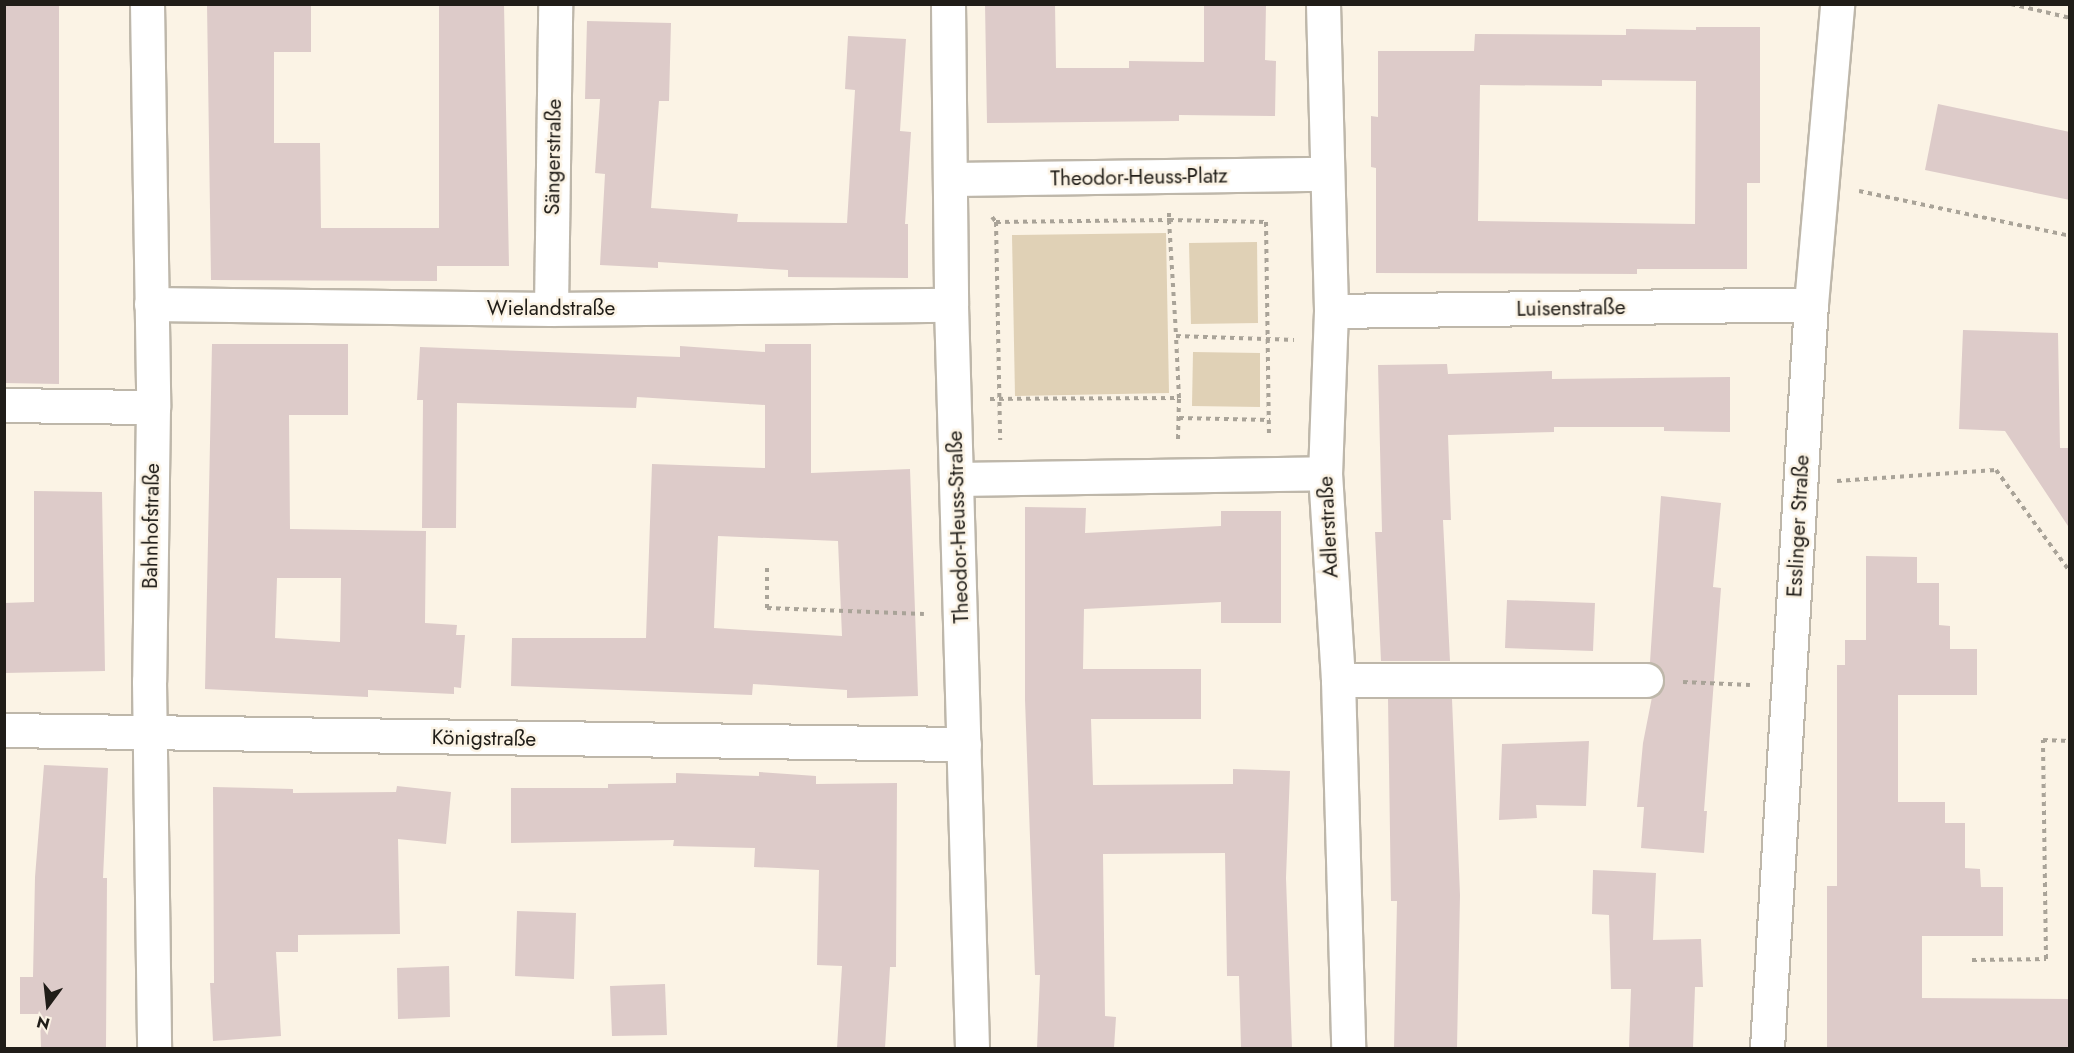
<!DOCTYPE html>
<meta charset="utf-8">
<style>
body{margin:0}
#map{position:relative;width:2074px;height:1053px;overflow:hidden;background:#fbf3e5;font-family:Jost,sans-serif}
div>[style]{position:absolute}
.green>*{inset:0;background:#e0d1b6}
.building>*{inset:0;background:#ddcbc9}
.path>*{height:4px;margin-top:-2px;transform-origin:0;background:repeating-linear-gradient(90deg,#a9a398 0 4.5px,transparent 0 9px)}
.roads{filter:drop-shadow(2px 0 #beb7aa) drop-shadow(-2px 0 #beb7aa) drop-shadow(0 2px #beb7aa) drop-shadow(0 -2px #beb7aa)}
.minor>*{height:33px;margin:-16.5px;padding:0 16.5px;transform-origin:16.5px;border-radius:16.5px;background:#fff}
.tertiary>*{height:33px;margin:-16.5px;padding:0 16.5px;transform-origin:16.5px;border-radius:16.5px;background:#fff}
span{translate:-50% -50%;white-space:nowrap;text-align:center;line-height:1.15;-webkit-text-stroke:5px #fbf3e5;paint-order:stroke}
.street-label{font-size:21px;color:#201d18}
.frame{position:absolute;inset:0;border:6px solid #201d18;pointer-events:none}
.north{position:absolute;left:18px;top:975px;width:60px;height:60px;-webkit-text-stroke:4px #fbf3e5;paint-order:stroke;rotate:195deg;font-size:16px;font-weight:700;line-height:24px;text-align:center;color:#201d18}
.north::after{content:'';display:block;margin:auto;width:21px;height:27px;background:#201d18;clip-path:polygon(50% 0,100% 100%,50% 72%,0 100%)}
</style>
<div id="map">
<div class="green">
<div style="clip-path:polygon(1166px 233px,1169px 393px,1015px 396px,1012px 235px)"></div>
<div style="clip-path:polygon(1257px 242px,1258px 323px,1191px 324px,1189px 243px)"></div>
<div style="clip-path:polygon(1193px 352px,1260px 353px,1260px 407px,1192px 406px)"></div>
</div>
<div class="building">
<div style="clip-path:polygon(4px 4px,59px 4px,59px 384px,4px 383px)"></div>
<div style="clip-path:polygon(207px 4px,311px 4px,311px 52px,274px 52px,274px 143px,320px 143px,321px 228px,439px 228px,439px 4px,504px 4px,509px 266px,437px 266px,437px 281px,211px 280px)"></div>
<div style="clip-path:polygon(985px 4px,1055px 4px,1056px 68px,1129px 68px,1129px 61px,1204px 62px,1204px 4px,1266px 4px,1265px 60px,1276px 61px,1275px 116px,1179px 115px,1179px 121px,987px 123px)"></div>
<div style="clip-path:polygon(587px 21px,671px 23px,669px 101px,659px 101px,651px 208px,738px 214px,737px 222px,847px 223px,855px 90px,845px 89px,848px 36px,906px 39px,900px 131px,911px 132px,905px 224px,908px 224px,908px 278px,788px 277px,788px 270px,658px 262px,658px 268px,600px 265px,605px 174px,595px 173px,600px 99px,585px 99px)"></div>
<div style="clip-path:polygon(evenodd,1696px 27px,1760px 27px,1760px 183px,1747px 183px,1747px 269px,1637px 269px,1637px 274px,1376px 273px,1376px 168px,1371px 167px,1371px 116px,1378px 117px,1378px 51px,1474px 51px,1475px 34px,1626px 35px,1626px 29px,1696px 30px,1696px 27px,1602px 80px,1696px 81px,1695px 224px,1478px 221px,1480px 85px,1602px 86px,1602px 80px)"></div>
<div style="clip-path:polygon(1938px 104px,2070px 132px,2070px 200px,1925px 170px)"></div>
<div style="clip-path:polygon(1963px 330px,2058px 333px,2060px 448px,2070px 448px,2070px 529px,2005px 431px,1959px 429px)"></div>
<div style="clip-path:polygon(evenodd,212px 344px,348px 344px,348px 415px,289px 415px,290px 529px,426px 531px,425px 623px,457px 625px,456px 635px,465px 635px,461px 688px,454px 687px,454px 694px,368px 690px,368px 697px,205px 689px,212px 344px,277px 578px,341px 578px,340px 642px,275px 638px,277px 578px)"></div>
<div style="clip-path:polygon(evenodd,765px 344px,811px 344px,811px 473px,910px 469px,918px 696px,847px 698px,847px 690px,753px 684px,752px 695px,511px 686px,512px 638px,646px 638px,652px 464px,765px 468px,765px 405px,637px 397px,636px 408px,457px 403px,456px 528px,422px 528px,423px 400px,417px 400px,420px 347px,680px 357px,680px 346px,765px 352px,765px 344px,718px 536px,838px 541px,842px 636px,714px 628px,718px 536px)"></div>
<div style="clip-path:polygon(1447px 364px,1448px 374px,1552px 371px,1552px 379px,1730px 377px,1730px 432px,1664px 431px,1664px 427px,1554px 427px,1554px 432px,1448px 435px,1451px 520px,1443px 520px,1450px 661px,1381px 661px,1375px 532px,1382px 532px,1378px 365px)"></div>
<div style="clip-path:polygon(34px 491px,102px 492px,105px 671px,4px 673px,4px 603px,34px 602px)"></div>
<div style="clip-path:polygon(1661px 496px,1721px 503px,1713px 587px,1721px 588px,1704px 811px,1707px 811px,1704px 853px,1641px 848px,1644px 807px,1637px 807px,1643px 743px,1652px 697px,1662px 690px,1665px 681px,1662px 670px,1650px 662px)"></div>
<div style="clip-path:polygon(1025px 507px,1086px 508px,1085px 533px,1221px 526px,1221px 511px,1281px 511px,1281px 623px,1221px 623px,1221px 602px,1084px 609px,1083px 669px,1201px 669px,1201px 719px,1091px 719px,1093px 785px,1233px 784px,1233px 769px,1290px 771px,1286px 878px,1292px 1048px,1241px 1048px,1239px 976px,1227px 976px,1225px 853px,1103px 854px,1105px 1016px,1116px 1017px,1114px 1048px,1037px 1048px,1040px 975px,1035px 975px,1025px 700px)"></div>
<div style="clip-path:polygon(1866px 556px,1917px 557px,1917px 583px,1939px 583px,1939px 625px,1950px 626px,1950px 649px,1977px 649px,1977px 695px,1898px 695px,1898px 802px,1945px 802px,1945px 823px,1965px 823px,1965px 868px,1980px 869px,1981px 887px,2003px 887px,2003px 936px,1922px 936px,1922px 998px,2070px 999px,2070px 1048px,1827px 1048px,1827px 886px,1837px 886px,1837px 665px,1845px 665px,1845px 640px,1866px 640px)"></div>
<div style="clip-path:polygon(1507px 600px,1595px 603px,1593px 651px,1505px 648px)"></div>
<div style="clip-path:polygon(1388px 699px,1452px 699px,1460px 895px,1457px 1048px,1394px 1048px,1397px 901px,1391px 901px)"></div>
<div style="clip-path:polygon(1589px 741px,1586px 806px,1536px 805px,1537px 818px,1499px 820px,1502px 744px)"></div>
<div style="clip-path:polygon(44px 765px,108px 768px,103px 878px,107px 878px,106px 1048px,41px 1048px,40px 1014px,20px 1014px,20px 977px,33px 977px,35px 877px)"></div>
<div style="clip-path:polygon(759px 772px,816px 776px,816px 784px,897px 783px,896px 967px,890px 967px,885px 1048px,837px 1048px,842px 966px,817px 965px,819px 870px,754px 867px,755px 848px,673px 846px,674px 840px,511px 843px,511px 788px,608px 788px,608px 784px,676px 783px,676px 773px,759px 776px)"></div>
<div style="clip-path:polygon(397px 786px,451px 792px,446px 844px,398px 839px,400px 934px,298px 935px,298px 952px,276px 952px,281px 1036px,213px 1041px,210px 983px,214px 983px,213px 787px,293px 789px,293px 793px,396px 792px)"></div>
<div style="clip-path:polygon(1593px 870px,1656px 873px,1653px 940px,1701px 939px,1703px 987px,1695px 987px,1693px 1048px,1629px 1048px,1631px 989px,1611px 989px,1609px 915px,1592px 914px)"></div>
<div style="clip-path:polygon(517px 911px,576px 913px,574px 979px,515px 976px)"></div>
<div style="clip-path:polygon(449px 966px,450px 1017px,398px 1019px,397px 968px)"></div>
<div style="clip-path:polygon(665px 984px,667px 1035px,612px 1036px,610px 986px)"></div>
</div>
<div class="path">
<div style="left:2011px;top:4px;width:61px;rotate:13.3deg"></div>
<div style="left:1859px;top:191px;width:216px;rotate:12deg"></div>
<div style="left:1169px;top:213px;width:7px;rotate:90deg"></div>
<div style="left:1169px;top:220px;width:97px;rotate:1.2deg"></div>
<div style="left:1266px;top:222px;width:211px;rotate:89.2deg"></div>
<div style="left:992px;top:217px;width:6px;rotate:51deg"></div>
<div style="left:996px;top:222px;width:173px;rotate:-0.7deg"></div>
<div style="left:1169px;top:220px;width:116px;rotate:86.5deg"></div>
<div style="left:996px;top:222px;width:218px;rotate:88.9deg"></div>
<div style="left:990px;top:399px;width:189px;rotate:-0.3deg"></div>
<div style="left:1179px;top:398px;width:62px;rotate:-92.8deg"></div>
<div style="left:1176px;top:336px;width:118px;rotate:1.9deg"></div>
<div style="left:1179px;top:418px;width:91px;rotate:1.3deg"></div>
<div style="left:1178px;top:439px;width:41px;rotate:-88.6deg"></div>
<div style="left:1837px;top:481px;width:159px;rotate:-4deg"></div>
<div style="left:1996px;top:470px;width:126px;rotate:54deg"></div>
<div style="left:767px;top:568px;width:40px;rotate:90deg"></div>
<div style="left:767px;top:608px;width:157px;rotate:2.2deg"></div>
<div style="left:1683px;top:682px;width:67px;rotate:2.6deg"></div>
<div style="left:1972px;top:960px;width:74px;rotate:-0.8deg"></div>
<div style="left:2046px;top:959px;width:219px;rotate:-90.8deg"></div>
<div style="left:2043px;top:740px;width:27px;rotate:2deg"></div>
</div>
<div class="roads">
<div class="minor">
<div style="left:948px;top:4px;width:301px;rotate:89.4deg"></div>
<div style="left:951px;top:305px;width:743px;rotate:88.38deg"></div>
<div style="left:1323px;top:4px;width:307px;rotate:88.5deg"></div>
<div style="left:1331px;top:311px;width:162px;rotate:92.1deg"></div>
<div style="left:1325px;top:473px;width:207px;rotate:86.4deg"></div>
<div style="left:1338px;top:680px;width:368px;rotate:88.4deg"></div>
<div style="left:952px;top:179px;width:374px;rotate:-0.8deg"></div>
<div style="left:151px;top:304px;width:400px;rotate:0.7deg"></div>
<div style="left:551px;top:309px;width:400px;rotate:-0.6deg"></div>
<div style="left:551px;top:309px;width:305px;rotate:-89.2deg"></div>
<div style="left:1331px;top:311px;width:480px;rotate:-0.8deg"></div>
<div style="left:4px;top:405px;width:149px;rotate:0.8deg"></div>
<div style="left:957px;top:479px;width:368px;rotate:-0.9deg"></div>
<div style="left:1338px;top:680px;width:308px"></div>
<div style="left:4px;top:730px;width:960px;rotate:0.84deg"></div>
<div style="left:1767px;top:1048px;width:745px;rotate:-86.62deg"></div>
<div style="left:1811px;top:304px;width:301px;rotate:-85deg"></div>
</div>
<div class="tertiary">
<div style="left:147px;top:4px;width:403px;rotate:89.1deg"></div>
<div style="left:153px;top:407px;width:274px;rotate:90.8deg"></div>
<div style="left:149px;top:681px;width:367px;rotate:89.2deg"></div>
</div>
</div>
<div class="street-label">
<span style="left:553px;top:157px;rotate:-89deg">Sängerstraße</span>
<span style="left:1139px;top:177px;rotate:-1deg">Theodor-Heuss-Platz</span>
<span style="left:551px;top:308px">Wielandstraße</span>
<span style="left:1571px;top:308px;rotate:-1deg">Luisenstraße</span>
<span style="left:151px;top:526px;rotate:-89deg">Bahnhofstraße</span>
<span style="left:1798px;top:526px;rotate:-87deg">Esslinger Straße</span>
<span style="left:958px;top:527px;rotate:-92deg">Theodor-Heuss-Straße</span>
<span style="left:1328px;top:527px;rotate:-93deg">Adlerstraße</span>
<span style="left:484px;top:738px;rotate:1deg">Königstraße</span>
</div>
<div class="frame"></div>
<div class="north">N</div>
</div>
